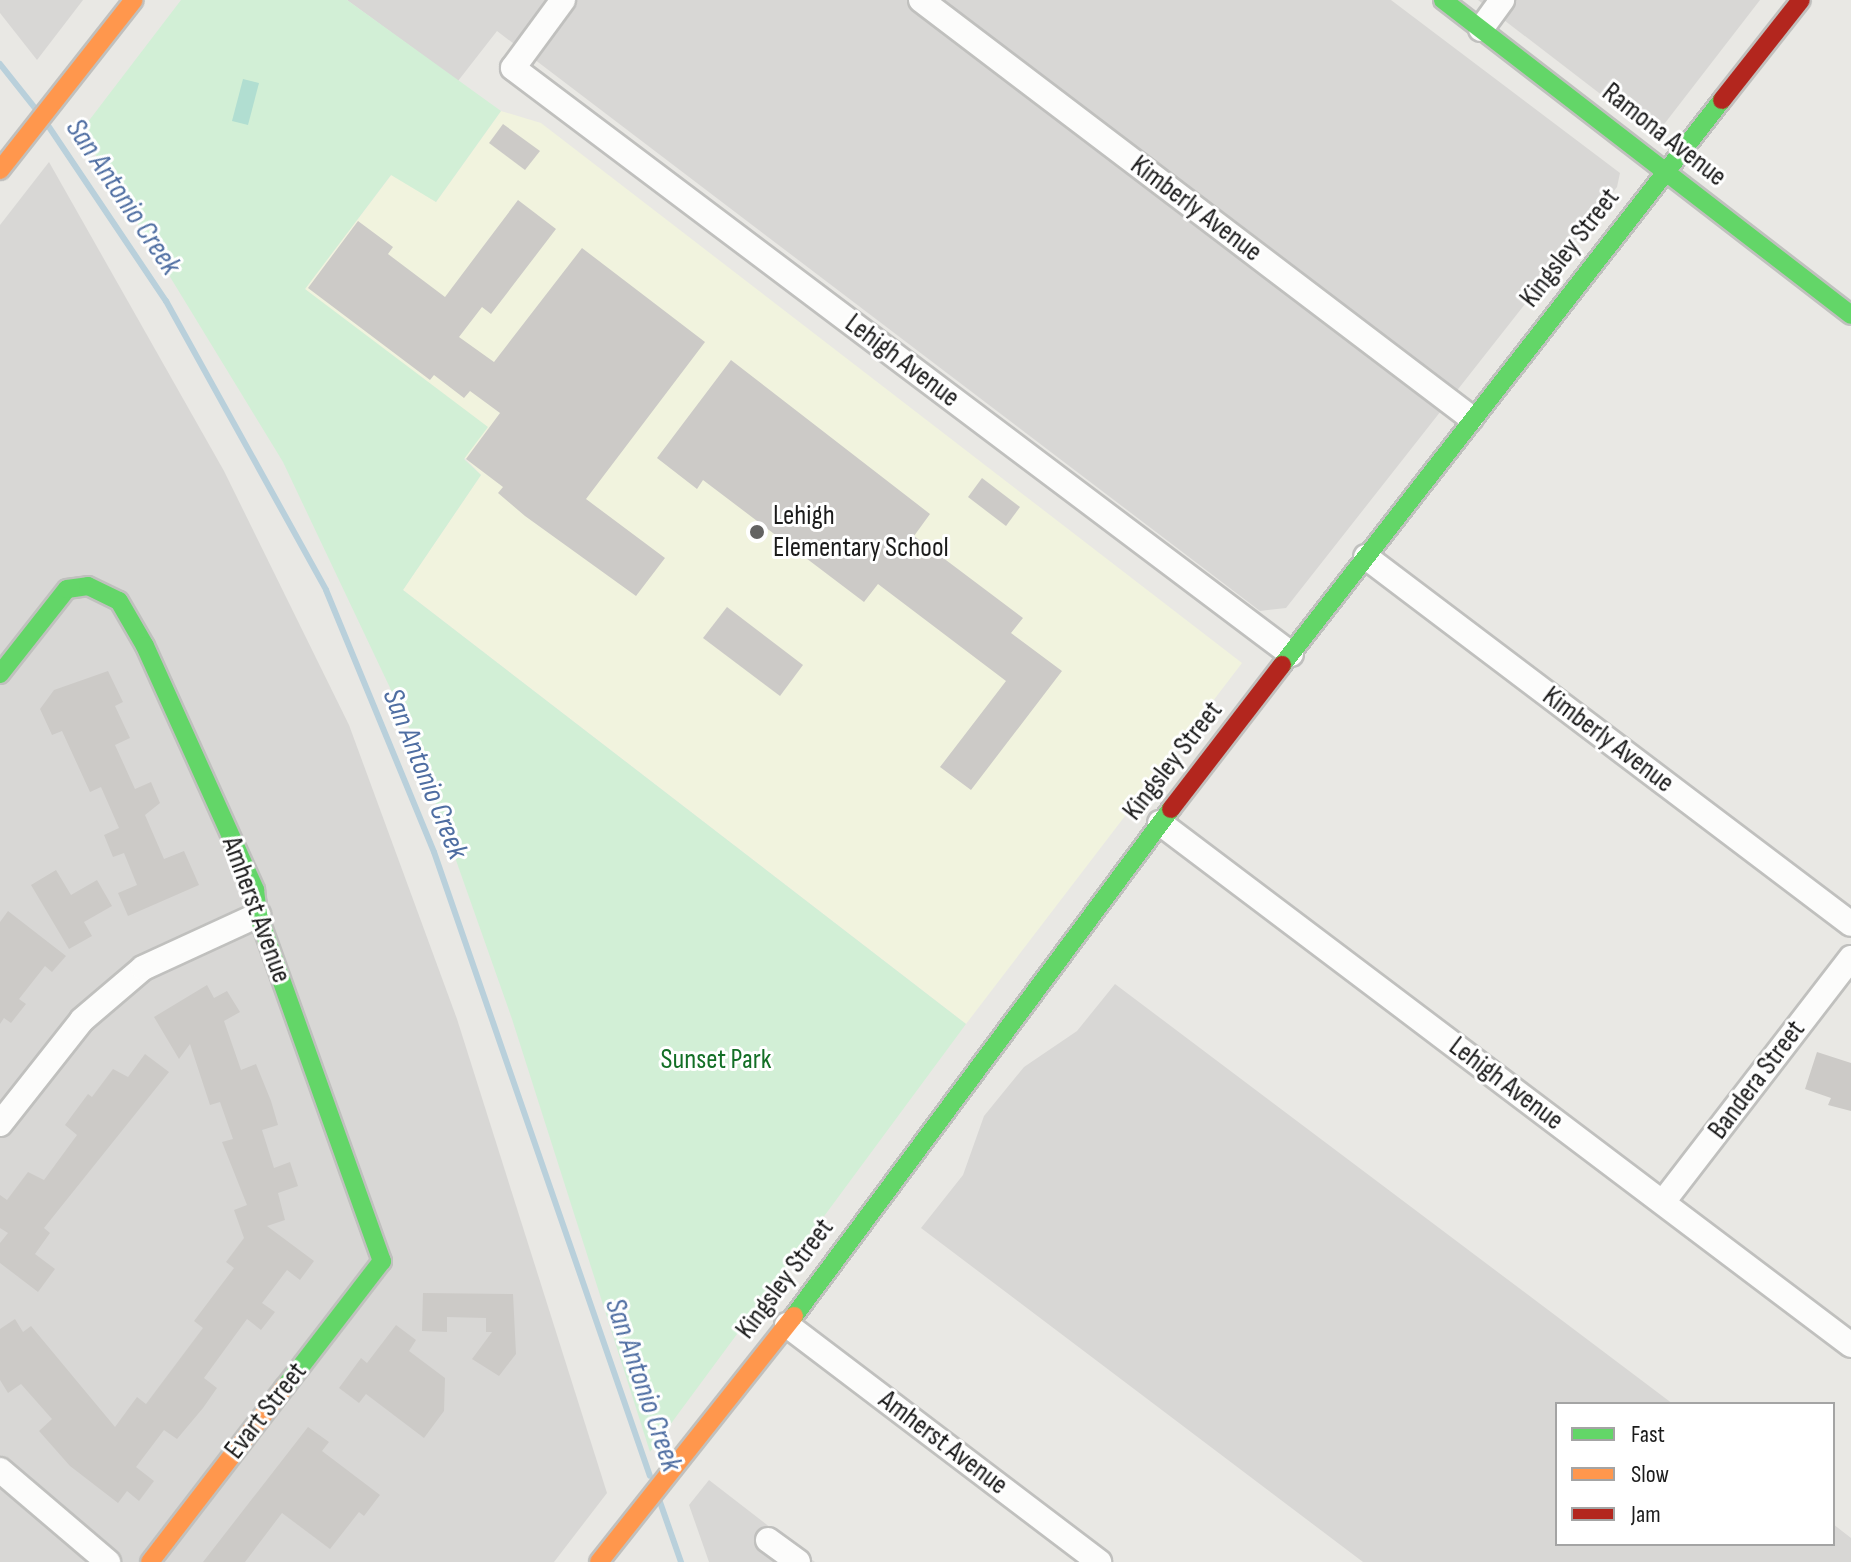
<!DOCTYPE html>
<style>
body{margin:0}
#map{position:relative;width:1851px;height:1562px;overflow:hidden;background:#e9e8e4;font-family:"Sofia Sans Condensed",sans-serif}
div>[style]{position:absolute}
.residential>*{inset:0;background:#d8d7d5}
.education>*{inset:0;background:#f1f3de}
.park>*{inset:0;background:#d2efd6}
.pitch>*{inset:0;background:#b1ded1}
.stream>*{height:6px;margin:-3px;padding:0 3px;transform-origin:3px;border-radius:3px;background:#b9d0db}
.building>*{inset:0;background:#cccac7}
.roads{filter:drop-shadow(2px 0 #c0c0be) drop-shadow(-2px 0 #c0c0be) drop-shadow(0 2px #c0c0be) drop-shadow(0 -2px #c0c0be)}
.street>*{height:24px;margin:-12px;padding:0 12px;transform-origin:12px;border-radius:12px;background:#fcfcfb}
.fast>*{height:18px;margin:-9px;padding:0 9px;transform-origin:9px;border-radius:9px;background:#63d668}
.slow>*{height:18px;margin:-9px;padding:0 9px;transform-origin:9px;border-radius:9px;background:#ff974d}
.jam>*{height:18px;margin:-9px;padding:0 9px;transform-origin:9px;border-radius:9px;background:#b3261e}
.dots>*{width:22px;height:22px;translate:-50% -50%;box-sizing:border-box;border:4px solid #fff;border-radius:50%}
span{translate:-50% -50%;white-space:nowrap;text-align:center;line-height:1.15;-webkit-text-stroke:6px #fff;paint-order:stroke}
.street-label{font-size:28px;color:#1b1b1b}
.poi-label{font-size:28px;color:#1b1b1b}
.left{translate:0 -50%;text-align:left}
.park-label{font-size:28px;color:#136f26}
.water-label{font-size:30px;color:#4f6ea2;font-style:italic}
.legend{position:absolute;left:1555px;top:1402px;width:280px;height:144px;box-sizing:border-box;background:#fff;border:2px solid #a4a4a4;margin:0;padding:10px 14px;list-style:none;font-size:24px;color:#1b1b1b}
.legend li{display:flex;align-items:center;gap:16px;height:40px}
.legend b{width:40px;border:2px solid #a4a4a4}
</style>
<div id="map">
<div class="residential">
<div style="clip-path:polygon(0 0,83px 0,37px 60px,0 13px)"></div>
<div style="clip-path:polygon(347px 0,1391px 0,1620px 173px,1617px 187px,1286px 608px,1260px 611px,497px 31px,458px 81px)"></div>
<div style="clip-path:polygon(1478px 0,1760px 0,1655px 136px)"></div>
<div style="clip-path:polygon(49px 162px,224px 471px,349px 725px,457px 1019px,607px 1493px,554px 1562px,0 1562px,0 225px)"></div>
<div style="clip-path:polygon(1115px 984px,1673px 1404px,1557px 1404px,1557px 1544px,1833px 1544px,1833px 1524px,1851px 1538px,1851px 1562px,1363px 1562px,921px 1228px,963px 1175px,984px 1116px,1024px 1067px,1077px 1031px)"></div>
<div style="clip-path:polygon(709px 1480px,815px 1562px,709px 1562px,689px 1505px)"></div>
</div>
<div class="education">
<div style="clip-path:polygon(501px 111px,541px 123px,1242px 663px,966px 1024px,403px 590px,481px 475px,305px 289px,392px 174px,436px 202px)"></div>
</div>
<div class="park">
<div style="clip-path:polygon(181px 0,347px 0,501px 111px,436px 202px,391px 175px,305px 289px,488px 427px,464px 459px,481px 475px,403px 590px,966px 1024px,650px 1452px,512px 1019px,410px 730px,283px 462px,81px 131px)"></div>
</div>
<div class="pitch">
<div style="clip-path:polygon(243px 79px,259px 83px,248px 125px,232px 121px)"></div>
</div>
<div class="stream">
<div style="left:0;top:64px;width:56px;rotate:51.5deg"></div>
<div style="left:49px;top:127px;width:210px;rotate:56.1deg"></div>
<div style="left:166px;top:301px;width:330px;rotate:61deg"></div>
<div style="left:326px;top:590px;width:283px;rotate:67.6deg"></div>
<div style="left:434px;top:852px;width:660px;rotate:70.91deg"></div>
<div style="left:660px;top:1502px;width:64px;rotate:70.7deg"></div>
</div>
<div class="building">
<div style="clip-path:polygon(503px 124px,540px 151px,525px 170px,489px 143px)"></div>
<div style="clip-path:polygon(518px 200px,556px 229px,491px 314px,482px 307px,459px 337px,494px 362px,582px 248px,705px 342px,586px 499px,665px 558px,636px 596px,525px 516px,498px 493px,503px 487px,466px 459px,500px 413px,470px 391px,464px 398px,434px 375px,430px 380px,308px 288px,358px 221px,393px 247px,388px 254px,445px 297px)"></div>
<div style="clip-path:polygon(731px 360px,930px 514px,914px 536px,1023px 618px,1011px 633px,1062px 671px,971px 790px,940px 767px,1006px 681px,878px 584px,864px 602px,703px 480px,697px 489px,657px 458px)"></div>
<div style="clip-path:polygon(982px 478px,1020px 507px,1006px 526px,968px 497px)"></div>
<div style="clip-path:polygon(727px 607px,803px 665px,780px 696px,703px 638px)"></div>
<div style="clip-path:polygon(108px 671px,123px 702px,115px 706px,130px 738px,115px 745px,135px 789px,151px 782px,160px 803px,145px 815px,164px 859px,184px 851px,199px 885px,128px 916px,118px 893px,137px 885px,124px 853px,113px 857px,104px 835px,119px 828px,101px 787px,90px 792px,62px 731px,52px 735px,40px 709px,54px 690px)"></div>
<div style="clip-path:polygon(56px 870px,71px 895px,97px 880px,112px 906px,84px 922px,92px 936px,69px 949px,31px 885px)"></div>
<div style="clip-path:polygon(8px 911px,66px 956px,52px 972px,45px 966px,19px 999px,26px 1004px,11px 1023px,4px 1018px,0 1024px,0 922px)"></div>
<div style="clip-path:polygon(207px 985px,214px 998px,227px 991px,240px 1012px,224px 1021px,241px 1070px,256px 1064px,271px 1101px,278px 1125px,262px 1130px,274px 1168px,290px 1162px,298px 1186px,278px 1193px,285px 1220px,267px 1226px,314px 1261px,300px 1280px,287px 1270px,262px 1303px,275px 1312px,261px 1330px,247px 1319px,204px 1378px,217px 1388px,203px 1408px,177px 1439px,164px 1430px,136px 1467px,154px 1481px,139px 1501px,127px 1491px,118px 1503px,70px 1466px,39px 1431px,52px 1419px,21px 1384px,8px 1393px,0 1380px,0 1329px,15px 1319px,23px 1332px,31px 1326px,115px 1427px,137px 1397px,146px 1404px,203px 1328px,194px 1321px,234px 1268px,226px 1262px,244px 1238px,234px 1210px,247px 1205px,222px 1142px,233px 1139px,220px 1102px,210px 1105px,190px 1044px,179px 1059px,154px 1017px)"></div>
<div style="clip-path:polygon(1817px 1052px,1851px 1063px,1851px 1111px,1828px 1105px,1831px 1098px,1805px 1089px)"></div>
<div style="clip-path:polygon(145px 1054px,169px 1072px,44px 1228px,50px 1233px,35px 1254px,55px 1269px,38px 1292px,0 1263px,0 1243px,8px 1233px,0 1228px,0 1195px,7px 1200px,28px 1172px,44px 1180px,77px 1135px,65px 1125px,88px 1094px,92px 1097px,113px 1069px,128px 1077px)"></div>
<div style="clip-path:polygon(423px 1293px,513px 1294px,516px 1354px,499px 1376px,472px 1359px,492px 1332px,486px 1332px,486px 1318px,447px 1317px,447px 1332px,422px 1331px)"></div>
<div style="clip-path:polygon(396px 1325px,416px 1340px,409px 1351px,445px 1378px,444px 1411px,424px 1438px,366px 1394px,359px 1403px,339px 1388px,361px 1358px,367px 1363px)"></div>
<div style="clip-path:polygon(308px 1427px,329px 1442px,322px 1451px,380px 1495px,364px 1516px,359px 1512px,330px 1549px,282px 1513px,245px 1562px,203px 1562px)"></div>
</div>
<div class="roads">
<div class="street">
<div style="left:563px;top:0;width:84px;rotate:126.3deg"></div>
<div style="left:513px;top:68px;width:974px;rotate:36.99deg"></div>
<div style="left:921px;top:0;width:691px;rotate:37.23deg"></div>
<div style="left:1481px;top:29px;width:36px;rotate:-54deg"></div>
<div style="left:1366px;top:557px;width:608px;rotate:37.11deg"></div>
<div style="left:1160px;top:823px;width:866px;rotate:37.07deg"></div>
<div style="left:0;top:1124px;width:132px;rotate:-51.7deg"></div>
<div style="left:82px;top:1020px;width:80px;rotate:-40.4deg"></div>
<div style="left:143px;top:968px;width:127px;rotate:-24.7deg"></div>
<div style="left:1663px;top:1202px;width:308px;rotate:-52.4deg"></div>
<div style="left:787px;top:1325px;width:392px;rotate:37.2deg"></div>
<div style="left:0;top:1470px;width:142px;rotate:40.4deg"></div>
<div style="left:768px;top:1540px;width:37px;rotate:36deg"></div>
</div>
<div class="fast">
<div style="left:1443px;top:0;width:515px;rotate:37.67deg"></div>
<div style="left:1282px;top:665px;width:716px;rotate:-52.09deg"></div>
<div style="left:0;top:674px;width:108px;rotate:-51.8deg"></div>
<div style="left:67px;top:589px;width:21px;rotate:-8deg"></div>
<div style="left:88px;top:586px;width:34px;rotate:26deg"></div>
<div style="left:119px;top:601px;width:52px;rotate:60deg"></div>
<div style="left:145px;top:646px;width:268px;rotate:65.7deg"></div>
<div style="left:255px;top:890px;width:25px;rotate:83deg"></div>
<div style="left:258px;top:915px;width:368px;rotate:70.3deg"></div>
<div style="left:382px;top:1261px;width:159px;rotate:127.6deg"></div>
<div style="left:794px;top:1316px;width:632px;rotate:-53.37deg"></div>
</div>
<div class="slow">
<div style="left:0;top:170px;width:216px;rotate:-51.8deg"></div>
<div style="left:150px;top:1562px;width:221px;rotate:-52.4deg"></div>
<div style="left:599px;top:1562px;width:314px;rotate:-51.6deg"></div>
</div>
<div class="jam">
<div style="left:1722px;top:100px;width:127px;rotate:-51.7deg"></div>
<div style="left:1171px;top:809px;width:182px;rotate:-52.4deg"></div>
</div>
</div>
<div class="dots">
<div style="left:757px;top:532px;background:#636361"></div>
</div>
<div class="street-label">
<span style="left:1664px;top:135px;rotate:38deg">Ramona Avenue</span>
<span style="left:1196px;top:209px;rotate:37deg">Kimberly Avenue</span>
<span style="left:1570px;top:248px;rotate:-52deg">Kingsley Street</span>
<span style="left:902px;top:361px;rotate:37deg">Lehigh Avenue</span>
<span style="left:1608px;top:740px;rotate:37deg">Kimberly Avenue</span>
<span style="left:1173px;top:761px;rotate:-52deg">Kingsley Street</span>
<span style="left:256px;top:910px;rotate:70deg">Amherst Avenue</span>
<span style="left:1757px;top:1080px;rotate:-53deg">Bandera Street</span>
<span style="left:1506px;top:1084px;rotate:37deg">Lehigh Avenue</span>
<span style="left:785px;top:1279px;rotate:-53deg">Kingsley Street</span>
<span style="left:266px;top:1411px;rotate:-52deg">Evart Street</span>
<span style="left:943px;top:1443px;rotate:37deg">Amherst Avenue</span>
</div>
<div class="poi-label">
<span class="left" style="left:773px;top:532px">Lehigh<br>Elementary School</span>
</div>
<div class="park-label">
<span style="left:716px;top:1060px">Sunset Park</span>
</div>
<div class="water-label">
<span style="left:123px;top:197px;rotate:56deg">San Antonio Creek</span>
<span style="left:425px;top:774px;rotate:68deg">San Antonio Creek</span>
<span style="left:643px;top:1385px;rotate:71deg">San Antonio Creek</span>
</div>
<ul class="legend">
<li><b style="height:10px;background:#63d668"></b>Fast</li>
<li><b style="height:10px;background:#ff974d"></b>Slow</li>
<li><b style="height:10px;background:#b3261e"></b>Jam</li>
</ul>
</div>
